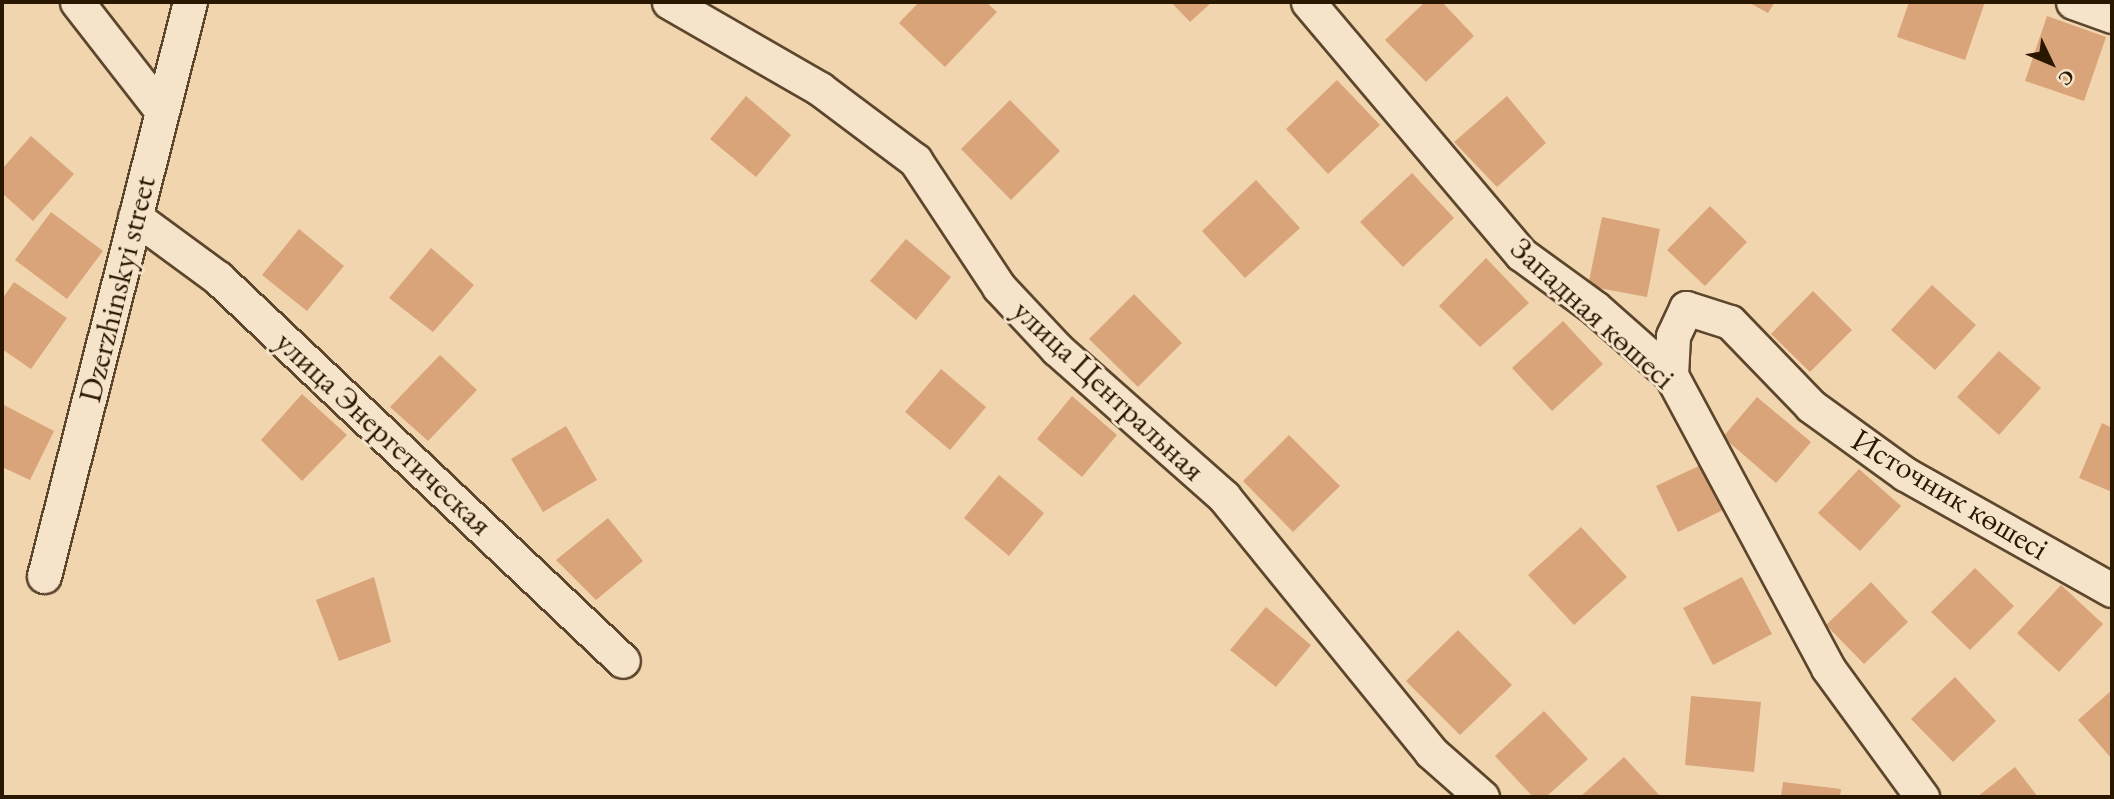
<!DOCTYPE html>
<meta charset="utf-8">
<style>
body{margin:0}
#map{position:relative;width:2114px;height:799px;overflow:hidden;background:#f1d5ae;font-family:"EB Garamond",serif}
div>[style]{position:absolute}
.building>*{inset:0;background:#daa47a}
.roads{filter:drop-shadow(2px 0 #5c462c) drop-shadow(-2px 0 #5c462c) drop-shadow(0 2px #5c462c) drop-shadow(0 -2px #5c462c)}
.minor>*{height:33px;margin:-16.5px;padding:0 16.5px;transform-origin:16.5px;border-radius:16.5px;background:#f6e4ca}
span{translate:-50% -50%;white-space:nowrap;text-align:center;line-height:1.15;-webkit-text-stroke:6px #f6e4ca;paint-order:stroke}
.street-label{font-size:32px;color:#2a1700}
.frame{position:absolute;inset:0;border:4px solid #2a1700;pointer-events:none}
.north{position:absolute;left:2016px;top:28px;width:70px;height:70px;-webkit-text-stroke:5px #f6e4ca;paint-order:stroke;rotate:134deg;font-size:19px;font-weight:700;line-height:28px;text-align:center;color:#2a1700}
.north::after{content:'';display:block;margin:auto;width:24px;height:32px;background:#2a1700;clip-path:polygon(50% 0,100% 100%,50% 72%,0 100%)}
</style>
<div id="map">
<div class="building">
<div style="clip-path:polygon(919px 2px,986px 2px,997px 12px,945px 67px,899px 23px)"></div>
<div style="clip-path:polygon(1171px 2px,1212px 2px,1190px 22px)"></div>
<div style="clip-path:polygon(1425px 2px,1442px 2px,1474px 36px,1426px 82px,1385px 40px)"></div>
<div style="clip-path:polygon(1748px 2px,1775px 2px,1768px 13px)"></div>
<div style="clip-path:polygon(1909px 2px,1985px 2px,1965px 60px,1897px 37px)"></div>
<div style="clip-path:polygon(2047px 16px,2106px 37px,2084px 101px,2025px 81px)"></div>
<div style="clip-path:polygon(1337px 80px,1380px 125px,1328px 174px,1286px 129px)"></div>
<div style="clip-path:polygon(746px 96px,791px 135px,756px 177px,710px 139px)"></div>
<div style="clip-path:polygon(1507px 96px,1546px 143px,1497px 187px,1454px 142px)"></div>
<div style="clip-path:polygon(1010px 100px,1060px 151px,1011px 200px,961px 149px)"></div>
<div style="clip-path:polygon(31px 136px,74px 174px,33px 221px,2px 193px,2px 169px)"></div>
<div style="clip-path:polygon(1412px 173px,1454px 218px,1403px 267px,1360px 222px)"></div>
<div style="clip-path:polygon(1256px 180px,1300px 228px,1245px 278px,1202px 231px)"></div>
<div style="clip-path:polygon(1710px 206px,1747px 242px,1705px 286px,1667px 250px)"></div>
<div style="clip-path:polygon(51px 212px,103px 251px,67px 299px,15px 260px)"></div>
<div style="clip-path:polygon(1602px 217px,1660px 229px,1647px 297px,1588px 286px)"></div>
<div style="clip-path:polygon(299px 229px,344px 266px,307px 311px,262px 275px)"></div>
<div style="clip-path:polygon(906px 239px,951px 277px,916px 320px,870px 281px)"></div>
<div style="clip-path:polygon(431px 248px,474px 285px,433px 332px,389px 298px)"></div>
<div style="clip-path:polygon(1486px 258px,1529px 303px,1480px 347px,1439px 306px)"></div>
<div style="clip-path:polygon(14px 282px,67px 318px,31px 369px,2px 349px,2px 299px)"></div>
<div style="clip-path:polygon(1932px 285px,1976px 325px,1935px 370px,1891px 330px)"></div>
<div style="clip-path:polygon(1813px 291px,1852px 330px,1810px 372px,1771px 334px)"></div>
<div style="clip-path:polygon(1134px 294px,1182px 343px,1138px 387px,1089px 339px)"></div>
<div style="clip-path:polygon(1563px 321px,1603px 364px,1552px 411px,1512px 368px)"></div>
<div style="clip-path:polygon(1999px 351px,2041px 388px,1999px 435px,1957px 397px)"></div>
<div style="clip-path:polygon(440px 355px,477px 390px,428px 441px,390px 407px)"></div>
<div style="clip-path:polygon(941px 369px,986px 407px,950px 450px,905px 412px)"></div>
<div style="clip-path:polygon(302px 394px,347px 435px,302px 481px,261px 440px)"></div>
<div style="clip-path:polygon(1072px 396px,1117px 435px,1082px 477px,1037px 439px)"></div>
<div style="clip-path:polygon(1757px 397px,1811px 442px,1776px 483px,1723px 437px)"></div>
<div style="clip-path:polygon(2px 404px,54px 431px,30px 480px,2px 467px)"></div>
<div style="clip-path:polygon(2102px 423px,2112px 428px,2112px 492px,2079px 478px)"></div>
<div style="clip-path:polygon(566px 426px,597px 480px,543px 512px,511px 459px)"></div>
<div style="clip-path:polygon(1289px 435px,1340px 486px,1293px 532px,1243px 481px)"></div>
<div style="clip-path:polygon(1703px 464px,1725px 509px,1678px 532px,1656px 486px)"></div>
<div style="clip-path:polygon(1859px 469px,1901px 506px,1860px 551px,1818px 513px)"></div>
<div style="clip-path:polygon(999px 475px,1044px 513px,1009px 556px,964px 518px)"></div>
<div style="clip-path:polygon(608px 518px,643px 561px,596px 600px,556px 560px)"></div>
<div style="clip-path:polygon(1581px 527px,1627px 577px,1574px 625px,1528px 575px)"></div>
<div style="clip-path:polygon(1975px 568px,2014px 606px,1970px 650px,1931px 612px)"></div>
<div style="clip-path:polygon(374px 577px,391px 642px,339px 661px,316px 600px)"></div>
<div style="clip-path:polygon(1742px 577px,1772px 634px,1713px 665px,1683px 608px)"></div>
<div style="clip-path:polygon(1871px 582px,1908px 622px,1864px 664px,1826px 625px)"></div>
<div style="clip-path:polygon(2061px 585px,2103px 624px,2059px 672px,2017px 633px)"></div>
<div style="clip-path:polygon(1266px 607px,1311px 645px,1276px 687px,1230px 650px)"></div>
<div style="clip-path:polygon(1458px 630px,1512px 685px,1460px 735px,1406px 681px)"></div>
<div style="clip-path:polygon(1955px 677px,1996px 721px,1953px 762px,1911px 719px)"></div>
<div style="clip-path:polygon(2112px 690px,2112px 759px,2078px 720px)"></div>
<div style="clip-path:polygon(1691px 696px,1761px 702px,1754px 772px,1685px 765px)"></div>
<div style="clip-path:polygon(1544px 711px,1588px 759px,1546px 797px,1533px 797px,1495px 756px)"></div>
<div style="clip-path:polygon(1624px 757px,1661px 797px,1580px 797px)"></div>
<div style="clip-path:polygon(2015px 767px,2038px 797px,1977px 797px)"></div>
<div style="clip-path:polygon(1783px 782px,1841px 789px,1840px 797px,1781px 797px)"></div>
</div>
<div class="roads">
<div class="minor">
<div style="left:77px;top:2px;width:138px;rotate:52.1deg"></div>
<div style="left:669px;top:2px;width:174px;rotate:29.9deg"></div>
<div style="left:820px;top:89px;width:119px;rotate:36.8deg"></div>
<div style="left:915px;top:160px;width:152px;rotate:56.5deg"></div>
<div style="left:999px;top:287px;width:85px;rotate:46.9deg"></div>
<div style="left:1057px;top:349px;width:223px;rotate:41.5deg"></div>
<div style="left:1224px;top:497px;width:328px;rotate:50.9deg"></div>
<div style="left:1431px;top:752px;width:68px;rotate:41.4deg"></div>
<div style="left:1308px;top:2px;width:330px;rotate:49.8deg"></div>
<div style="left:1521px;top:254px;width:92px;rotate:36.1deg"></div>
<div style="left:1595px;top:308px;width:101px;rotate:41.4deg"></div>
<div style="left:1671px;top:375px;width:332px;rotate:61.8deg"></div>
<div style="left:1828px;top:668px;width:160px;rotate:53.9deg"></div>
<div style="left:2073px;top:2px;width:41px;rotate:19.7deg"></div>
<div style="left:135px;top:217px;width:103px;rotate:36.3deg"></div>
<div style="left:218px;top:278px;width:557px;rotate:43.4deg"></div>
<div style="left:1671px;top:375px;width:39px;rotate:-87deg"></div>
<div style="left:1673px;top:336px;width:31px;rotate:-65deg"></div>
<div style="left:1686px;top:308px;width:46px;rotate:17.7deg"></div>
<div style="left:1730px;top:322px;width:117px;rotate:46deg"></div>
<div style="left:1811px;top:406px;width:116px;rotate:35.9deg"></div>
<div style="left:1905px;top:474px;width:237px;rotate:29.3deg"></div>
<div style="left:44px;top:576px;width:592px;rotate:-75.73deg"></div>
</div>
</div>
<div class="street-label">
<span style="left:117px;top:289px;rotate:-76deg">Dzerzhinskyi street</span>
<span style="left:1593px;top:313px;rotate:42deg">Западная көшесі</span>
<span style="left:1109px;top:390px;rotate:43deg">улица Центральная</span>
<span style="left:384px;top:433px;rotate:43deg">улица Энергетическая</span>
<span style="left:1950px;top:494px;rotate:31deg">Источник көшесі</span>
</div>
<div class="frame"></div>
<div class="north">С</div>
</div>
